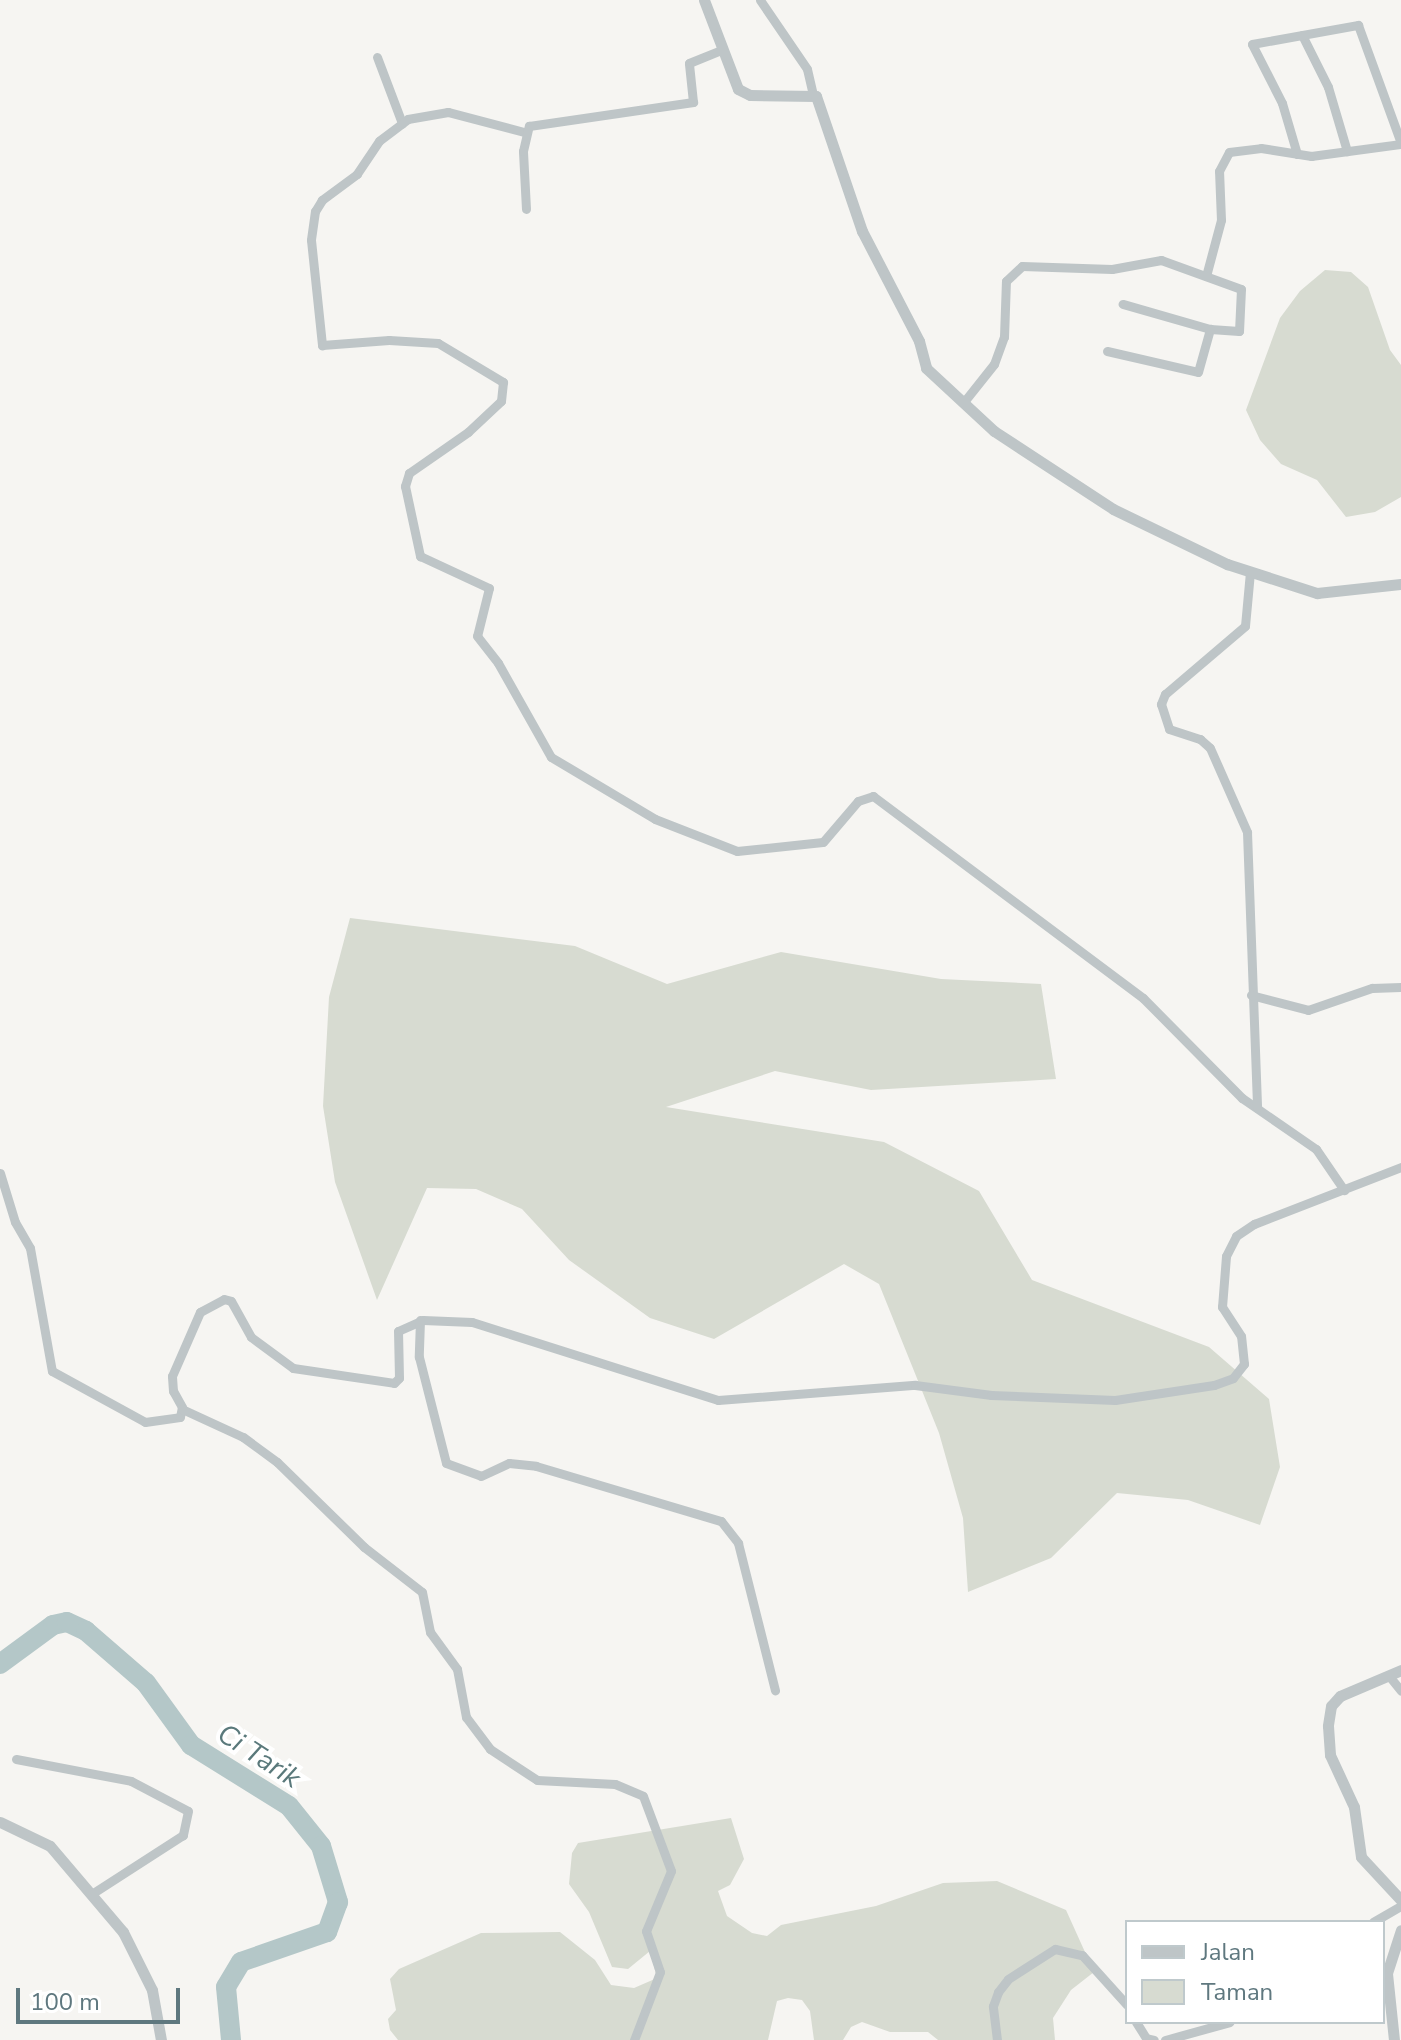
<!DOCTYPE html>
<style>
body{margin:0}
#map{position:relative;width:1401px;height:2040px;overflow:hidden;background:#f6f5f2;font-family:"Nunito Sans",sans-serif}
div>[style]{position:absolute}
.green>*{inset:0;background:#d7dbd1}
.river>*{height:20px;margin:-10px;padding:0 10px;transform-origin:10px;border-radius:10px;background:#b4c7c8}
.minor>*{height:9px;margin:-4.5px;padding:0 4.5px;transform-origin:4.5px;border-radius:4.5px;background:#bec5c7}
.tertiary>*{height:11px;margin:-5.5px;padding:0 5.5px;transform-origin:5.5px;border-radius:5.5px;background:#bec5c7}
span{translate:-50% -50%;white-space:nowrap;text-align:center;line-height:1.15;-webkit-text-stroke:8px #fff;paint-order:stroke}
.water-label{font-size:28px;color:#5a797b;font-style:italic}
.legend{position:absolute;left:1125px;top:1920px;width:260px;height:104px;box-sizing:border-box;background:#fff;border:2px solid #bfc9cc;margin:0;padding:10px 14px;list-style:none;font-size:24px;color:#5f787f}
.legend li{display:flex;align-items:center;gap:16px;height:40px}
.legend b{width:40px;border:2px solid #bfc9cc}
.scale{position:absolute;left:16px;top:1988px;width:164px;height:36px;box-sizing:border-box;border:4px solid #5f787f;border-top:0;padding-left:10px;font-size:24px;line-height:28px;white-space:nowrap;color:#5f787f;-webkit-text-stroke:6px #fff;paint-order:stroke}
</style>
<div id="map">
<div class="green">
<div style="clip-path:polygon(1325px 270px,1351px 272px,1368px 287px,1390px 350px,1401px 365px,1401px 497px,1375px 512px,1346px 517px,1317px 480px,1281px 464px,1260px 440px,1246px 410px,1280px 318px,1300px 291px)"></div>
<div style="clip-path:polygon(350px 918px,575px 946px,667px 984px,781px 952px,941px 979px,1041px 984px,1056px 1079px,871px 1090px,775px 1071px,666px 1107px,884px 1142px,979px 1191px,1032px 1280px,1209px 1347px,1269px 1399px,1280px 1467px,1260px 1525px,1188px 1500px,1117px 1493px,1051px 1558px,968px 1592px,963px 1518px,939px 1433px,879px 1284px,844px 1264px,714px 1339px,650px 1318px,569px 1260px,522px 1209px,476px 1189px,427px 1188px,377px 1300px,335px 1182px,323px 1106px,329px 997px)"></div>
<div style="clip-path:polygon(731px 1818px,744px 1859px,730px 1885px,718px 1891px,727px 1916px,752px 1933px,767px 1936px,781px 1925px,876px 1906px,943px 1883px,997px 1881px,1066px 1910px,1094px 1972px,1071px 1990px,1053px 2018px,1055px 2040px,938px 2040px,928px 2032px,890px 2032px,862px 2022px,851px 2027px,843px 2040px,814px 2040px,810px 2011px,802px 2000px,788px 1998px,777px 2001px,768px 2040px,398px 2040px,390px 2030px,388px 2019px,396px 2010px,390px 1979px,399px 1969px,481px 1933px,560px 1932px,595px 1960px,611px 1985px,634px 1988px,657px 1978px,650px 1951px,628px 1969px,612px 1967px,589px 1912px,569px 1884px,572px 1853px,578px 1843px)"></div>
</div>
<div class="river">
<div style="left:0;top:1664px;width:66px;rotate:-36.3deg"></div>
<div style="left:53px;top:1625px;width:14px;rotate:-12deg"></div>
<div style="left:67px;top:1622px;width:21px;rotate:25deg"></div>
<div style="left:86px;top:1631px;width:79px;rotate:40.9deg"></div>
<div style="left:146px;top:1683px;width:77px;rotate:54deg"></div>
<div style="left:191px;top:1745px;width:115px;rotate:31.9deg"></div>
<div style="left:289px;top:1806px;width:51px;rotate:51.3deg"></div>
<div style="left:321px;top:1846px;width:59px;rotate:73.1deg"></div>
<div style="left:338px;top:1902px;width:32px;rotate:110deg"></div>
<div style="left:327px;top:1932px;width:91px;rotate:160.8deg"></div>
<div style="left:241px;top:1962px;width:29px;rotate:121deg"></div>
<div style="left:226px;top:1987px;width:53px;rotate:84.6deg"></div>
</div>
<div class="minor">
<div style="left:760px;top:0;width:83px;rotate:55.7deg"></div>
<div style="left:807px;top:69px;width:26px;rotate:77deg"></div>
<div style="left:1302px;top:35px;width:58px;rotate:63.4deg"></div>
<div style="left:1328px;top:87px;width:67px;rotate:73.5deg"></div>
<div style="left:377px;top:57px;width:71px;rotate:69.3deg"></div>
<div style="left:524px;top:132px;width:79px;rotate:-165.3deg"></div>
<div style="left:448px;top:112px;width:41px;rotate:170.1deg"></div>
<div style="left:408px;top:119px;width:36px;rotate:143deg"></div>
<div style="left:379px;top:141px;width:40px;rotate:124deg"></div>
<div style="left:357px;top:174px;width:44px;rotate:143.4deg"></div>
<div style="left:322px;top:200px;width:13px;rotate:122deg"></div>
<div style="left:315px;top:211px;width:29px;rotate:98deg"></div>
<div style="left:311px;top:240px;width:106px;rotate:84deg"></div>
<div style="left:322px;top:345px;width:67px;rotate:-4.3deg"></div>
<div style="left:389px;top:340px;width:49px;rotate:3.5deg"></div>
<div style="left:438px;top:343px;width:76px;rotate:31deg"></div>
<div style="left:503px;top:382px;width:19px;rotate:96deg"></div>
<div style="left:501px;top:401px;width:45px;rotate:136.8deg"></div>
<div style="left:468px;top:432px;width:72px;rotate:145.2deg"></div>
<div style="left:409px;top:473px;width:14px;rotate:107deg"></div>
<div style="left:405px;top:486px;width:72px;rotate:77.9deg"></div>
<div style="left:420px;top:556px;width:76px;rotate:24.9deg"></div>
<div style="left:489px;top:588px;width:49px;rotate:104deg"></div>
<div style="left:477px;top:636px;width:34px;rotate:52deg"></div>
<div style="left:498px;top:663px;width:108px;rotate:60.6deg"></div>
<div style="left:551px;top:757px;width:121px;rotate:30.8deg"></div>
<div style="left:655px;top:819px;width:88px;rotate:21.3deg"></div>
<div style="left:737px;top:851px;width:86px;rotate:-6deg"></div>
<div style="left:823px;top:842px;width:54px;rotate:-49.5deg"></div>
<div style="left:858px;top:801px;width:16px;rotate:-18deg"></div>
<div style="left:873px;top:796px;width:337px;rotate:36.8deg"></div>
<div style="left:1143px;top:998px;width:141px;rotate:45.3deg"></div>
<div style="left:1242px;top:1098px;width:90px;rotate:34.6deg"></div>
<div style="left:1316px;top:1149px;width:50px;rotate:55.7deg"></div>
<div style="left:1297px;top:154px;width:53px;rotate:-106.4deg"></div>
<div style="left:1282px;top:103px;width:66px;rotate:-117deg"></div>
<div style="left:1252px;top:44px;width:108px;rotate:-10.2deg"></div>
<div style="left:1358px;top:25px;width:126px;rotate:70deg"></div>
<div style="left:526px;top:209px;width:58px;rotate:-93deg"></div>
<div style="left:523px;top:151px;width:26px;rotate:-77deg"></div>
<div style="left:529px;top:126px;width:166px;rotate:-8.3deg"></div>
<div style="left:693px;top:102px;width:39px;rotate:-96deg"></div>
<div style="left:689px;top:63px;width:35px;rotate:-22deg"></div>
<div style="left:1206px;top:276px;width:58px;rotate:-75deg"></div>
<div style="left:1221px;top:220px;width:49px;rotate:-92.3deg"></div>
<div style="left:1219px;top:171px;width:21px;rotate:-62deg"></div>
<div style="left:1229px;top:152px;width:32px;rotate:-7deg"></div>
<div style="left:1261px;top:148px;width:51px;rotate:9.1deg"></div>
<div style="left:1311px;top:156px;width:91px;rotate:-7.6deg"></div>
<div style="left:1107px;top:351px;width:93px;rotate:13deg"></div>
<div style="left:1198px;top:372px;width:45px;rotate:-74.4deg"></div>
<div style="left:963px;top:403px;width:50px;rotate:-51.5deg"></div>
<div style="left:994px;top:364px;width:29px;rotate:-70deg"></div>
<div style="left:1004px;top:337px;width:56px;rotate:-88deg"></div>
<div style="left:1006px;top:281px;width:22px;rotate:-43deg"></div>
<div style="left:1022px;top:266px;width:90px;rotate:1.9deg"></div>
<div style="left:1112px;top:269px;width:50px;rotate:-10.4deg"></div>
<div style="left:1161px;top:260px;width:85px;rotate:19.9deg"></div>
<div style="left:1241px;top:289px;width:42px;rotate:92.7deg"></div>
<div style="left:1239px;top:331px;width:29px;rotate:-176deg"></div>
<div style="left:1210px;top:329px;width:91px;rotate:-164deg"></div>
<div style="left:1250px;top:572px;width:54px;rotate:95.3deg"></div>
<div style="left:1245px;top:626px;width:105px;rotate:139.6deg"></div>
<div style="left:1165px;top:694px;width:11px;rotate:112deg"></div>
<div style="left:1161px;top:704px;width:26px;rotate:72deg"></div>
<div style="left:1169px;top:729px;width:33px;rotate:18deg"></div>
<div style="left:1200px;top:739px;width:13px;rotate:42deg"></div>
<div style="left:1210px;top:748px;width:92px;rotate:66.2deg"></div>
<div style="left:1247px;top:832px;width:276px;rotate:87.9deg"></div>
<div style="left:1251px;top:995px;width:59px;rotate:14.7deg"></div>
<div style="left:1308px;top:1010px;width:68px;rotate:-19deg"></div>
<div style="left:1372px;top:988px;width:29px;rotate:-2deg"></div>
<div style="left:0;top:1173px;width:51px;rotate:73deg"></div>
<div style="left:15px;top:1222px;width:30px;rotate:60deg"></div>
<div style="left:30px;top:1248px;width:125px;rotate:79.9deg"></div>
<div style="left:52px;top:1371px;width:106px;rotate:28.7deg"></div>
<div style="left:145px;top:1422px;width:35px;rotate:-8deg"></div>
<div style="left:180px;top:1417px;width:10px;rotate:-79deg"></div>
<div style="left:182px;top:1407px;width:18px;rotate:-119deg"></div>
<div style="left:173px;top:1391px;width:15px;rotate:-94deg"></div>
<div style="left:172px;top:1376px;width:70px;rotate:-66.4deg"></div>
<div style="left:200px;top:1312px;width:27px;rotate:-28deg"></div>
<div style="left:224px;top:1299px;width:7px;rotate:16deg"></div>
<div style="left:231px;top:1301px;width:41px;rotate:60.9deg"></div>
<div style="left:251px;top:1337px;width:52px;rotate:36.4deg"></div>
<div style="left:293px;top:1368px;width:102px;rotate:8.4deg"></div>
<div style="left:394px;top:1383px;width:7px;rotate:-45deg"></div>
<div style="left:399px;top:1378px;width:47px;rotate:-91.2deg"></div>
<div style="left:398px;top:1331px;width:27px;rotate:-24deg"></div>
<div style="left:423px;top:1320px;width:49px;rotate:2.3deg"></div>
<div style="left:472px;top:1322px;width:258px;rotate:17.6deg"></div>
<div style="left:718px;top:1400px;width:198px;rotate:-4.4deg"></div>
<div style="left:915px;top:1385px;width:77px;rotate:7.5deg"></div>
<div style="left:991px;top:1395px;width:124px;rotate:2.3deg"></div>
<div style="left:1115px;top:1400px;width:100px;rotate:-8.6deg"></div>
<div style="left:1214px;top:1385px;width:20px;rotate:-20deg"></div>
<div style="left:1233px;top:1378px;width:18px;rotate:-52deg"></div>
<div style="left:1244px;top:1364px;width:28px;rotate:-96deg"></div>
<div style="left:1241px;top:1336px;width:35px;rotate:-123deg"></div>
<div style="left:1222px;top:1307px;width:51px;rotate:-85.5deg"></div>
<div style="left:1226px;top:1256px;width:22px;rotate:-63deg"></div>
<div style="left:1236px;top:1236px;width:22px;rotate:-34deg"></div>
<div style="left:1254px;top:1224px;width:158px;rotate:-21.2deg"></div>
<div style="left:420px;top:1320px;width:37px;rotate:92deg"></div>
<div style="left:419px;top:1357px;width:109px;rotate:75.7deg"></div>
<div style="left:446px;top:1463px;width:37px;rotate:20deg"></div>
<div style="left:481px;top:1476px;width:31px;rotate:-25deg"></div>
<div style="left:509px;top:1463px;width:27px;rotate:6deg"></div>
<div style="left:536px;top:1466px;width:193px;rotate:16.6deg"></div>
<div style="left:721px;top:1521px;width:28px;rotate:52deg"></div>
<div style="left:738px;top:1543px;width:152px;rotate:75.9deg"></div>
<div style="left:182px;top:1409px;width:67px;rotate:24.7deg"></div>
<div style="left:243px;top:1437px;width:42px;rotate:36.3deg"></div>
<div style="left:277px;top:1462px;width:122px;rotate:44.3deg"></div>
<div style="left:364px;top:1547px;width:73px;rotate:37.8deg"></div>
<div style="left:422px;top:1592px;width:41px;rotate:78.7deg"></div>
<div style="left:430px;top:1632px;width:46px;rotate:53.9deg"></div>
<div style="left:457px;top:1669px;width:49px;rotate:79.4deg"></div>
<div style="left:466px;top:1717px;width:40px;rotate:53deg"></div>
<div style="left:490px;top:1749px;width:56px;rotate:33.4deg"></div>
<div style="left:537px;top:1780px;width:78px;rotate:2.9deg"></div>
<div style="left:615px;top:1784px;width:30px;rotate:23deg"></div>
<div style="left:643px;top:1796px;width:80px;rotate:69.5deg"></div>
<div style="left:671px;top:1871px;width:65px;rotate:112.6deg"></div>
<div style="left:646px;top:1931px;width:43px;rotate:71.1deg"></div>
<div style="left:660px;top:1972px;width:73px;rotate:110.9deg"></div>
<div style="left:1389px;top:1676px;width:19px;rotate:51deg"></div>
<div style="left:16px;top:1759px;width:117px;rotate:10.8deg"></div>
<div style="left:131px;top:1781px;width:64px;rotate:27.8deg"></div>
<div style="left:188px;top:1811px;width:25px;rotate:102deg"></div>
<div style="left:183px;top:1835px;width:107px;rotate:147.2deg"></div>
<div style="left:1373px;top:1922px;width:32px;rotate:-30deg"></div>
<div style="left:1136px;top:2022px;width:19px;rotate:58deg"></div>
<div style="left:1146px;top:2038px;width:8px;rotate:14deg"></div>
<div style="left:997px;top:2040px;width:34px;rotate:-97deg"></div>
<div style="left:993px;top:2006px;width:15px;rotate:-70deg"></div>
<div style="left:998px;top:1992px;width:16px;rotate:-52deg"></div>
<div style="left:1008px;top:1979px;width:56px;rotate:-32.6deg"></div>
<div style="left:1055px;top:1949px;width:28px;rotate:13deg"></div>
<div style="left:1082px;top:1955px;width:67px;rotate:48deg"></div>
<div style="left:1165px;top:2040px;width:67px;rotate:-15.5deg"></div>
</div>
<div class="tertiary">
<div style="left:704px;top:0;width:95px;rotate:69.1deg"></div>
<div style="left:738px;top:89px;width:13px;rotate:27deg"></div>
<div style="left:750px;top:95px;width:66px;rotate:0.9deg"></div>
<div style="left:816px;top:96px;width:143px;rotate:71.2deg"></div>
<div style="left:862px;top:231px;width:124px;rotate:62.6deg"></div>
<div style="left:919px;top:341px;width:28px;rotate:75deg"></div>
<div style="left:926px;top:368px;width:93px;rotate:42.8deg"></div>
<div style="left:994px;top:431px;width:142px;rotate:33.2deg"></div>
<div style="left:1113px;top:509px;width:127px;rotate:25.8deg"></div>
<div style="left:1227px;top:564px;width:95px;rotate:17.9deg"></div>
<div style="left:1317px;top:593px;width:84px;rotate:-6.1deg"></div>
<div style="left:1401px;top:1670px;width:66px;rotate:156.9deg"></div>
<div style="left:1340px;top:1696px;width:13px;rotate:132deg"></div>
<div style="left:1331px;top:1706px;width:20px;rotate:99deg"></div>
<div style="left:1328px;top:1726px;width:29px;rotate:86deg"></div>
<div style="left:1330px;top:1755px;width:57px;rotate:65.2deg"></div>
<div style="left:1354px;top:1807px;width:50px;rotate:82deg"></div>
<div style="left:1361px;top:1857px;width:59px;rotate:47.1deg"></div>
<div style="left:0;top:1822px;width:55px;rotate:25.6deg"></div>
<div style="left:50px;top:1846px;width:113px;rotate:49.7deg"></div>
<div style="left:123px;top:1932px;width:65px;rotate:63.4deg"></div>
<div style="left:152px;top:1990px;width:51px;rotate:79.8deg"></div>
<div style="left:1394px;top:2040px;width:67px;rotate:-96deg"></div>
<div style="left:1387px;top:1973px;width:45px;rotate:-72deg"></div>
</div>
<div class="water-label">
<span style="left:259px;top:1756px;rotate:33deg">Ci Tarik</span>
</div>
<ul class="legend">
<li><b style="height:10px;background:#bec5c7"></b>Jalan</li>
<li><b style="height:22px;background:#d7dbd1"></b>Taman</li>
</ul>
<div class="scale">100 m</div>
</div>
